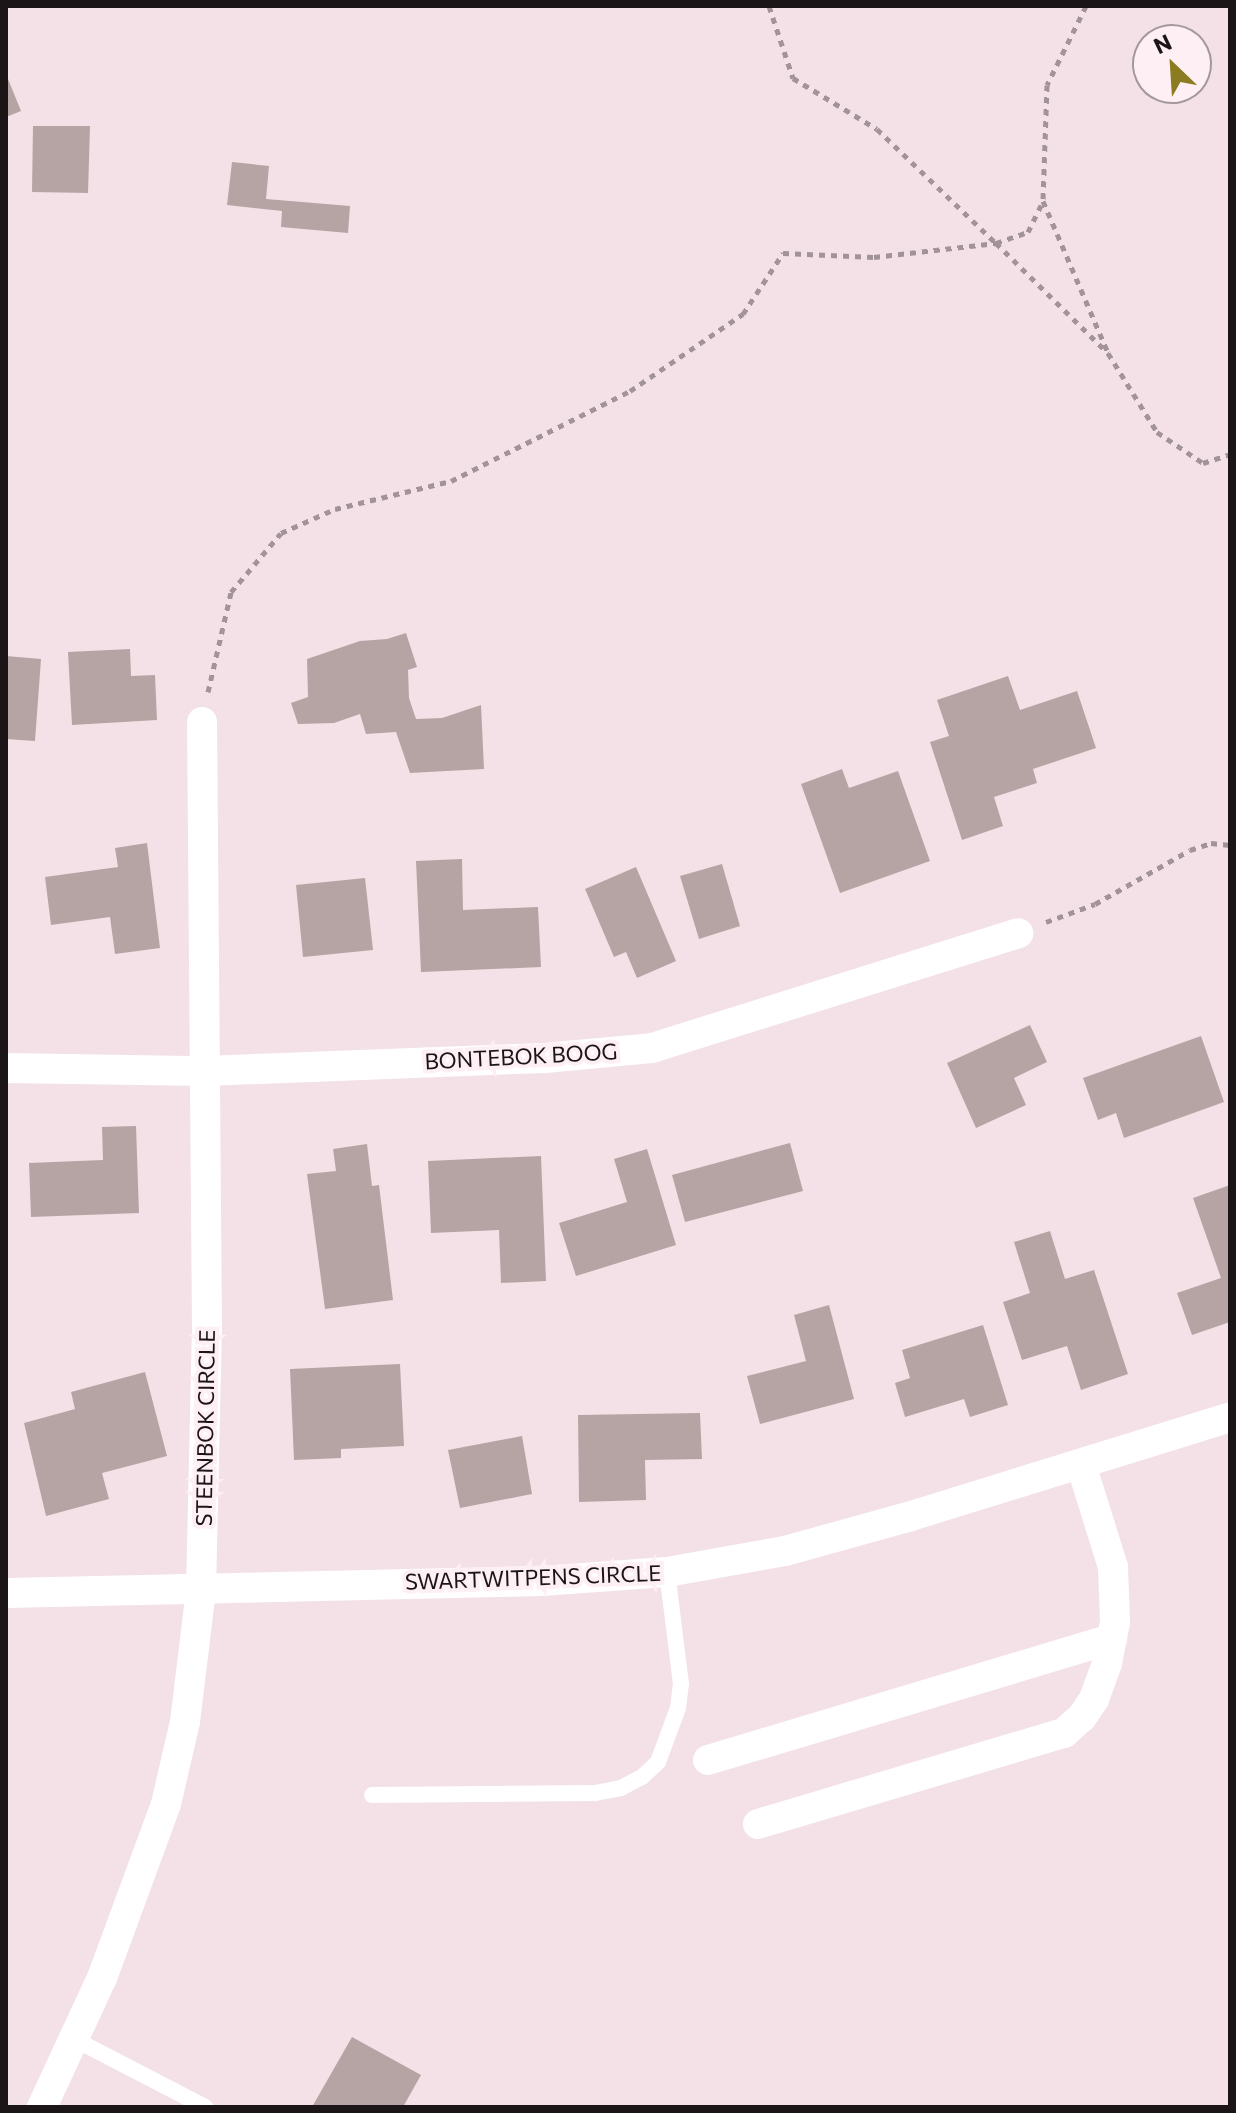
<!DOCTYPE html>
<style>
body{margin:0}
#map{position:relative;width:1236px;height:2113px;overflow:hidden;background:#f3e1e7;font-family:Commissioner,sans-serif}
div>[style]{position:absolute}
.building>*{inset:0;background:#b6a4a4}
.path>*{height:5px;margin-top:-2.5px;transform-origin:0;background:repeating-linear-gradient(90deg,#a19398 0 6px,transparent 0 12px)}
.lane>*{height:16px;margin:-8px;padding:0 8px;transform-origin:8px;border-radius:8px;background:#fff}
.street>*{height:30px;margin:-15px;padding:0 15px;transform-origin:15px;border-radius:15px;background:#fff}
span{translate:-50% -50%;white-space:nowrap;text-align:center;line-height:1.15;-webkit-text-stroke:8px #feeff4;paint-order:stroke}
.street-label{font-size:22px;color:#1b1517}
.frame{position:absolute;inset:0;border:8px solid #1b1517;pointer-events:none}
.north{position:absolute;left:1132px;top:24px;width:80px;height:80px;box-sizing:border-box;background:#feeff4;border:2px solid #a3989c;border-radius:50%;rotate:335deg;font-size:22px;font-weight:700;line-height:32px;text-align:center;color:#1b1517}
.north::after{content:'';display:block;margin:auto;width:28px;height:36px;background:#8b7c22;clip-path:polygon(50% 0,100% 100%,50% 72%,0 100%)}
</style>
<div id="map">
<div class="building">
<div style="clip-path:polygon(6px 74px,21px 111px,6px 117px)"></div>
<div style="clip-path:polygon(33px 126px,90px 126px,88px 193px,32px 192px)"></div>
<div style="clip-path:polygon(232px 162px,269px 166px,266px 199px,350px 206px,348px 233px,281px 227px,282px 211px,227px 205px)"></div>
<div style="clip-path:polygon(406px 633px,417px 667px,408px 670px,409px 698px,416px 719px,442px 718px,481px 705px,484px 769px,410px 773px,396px 732px,366px 734px,360px 714px,334px 723px,298px 724px,291px 703px,308px 697px,307px 659px,360px 641px,387px 639px)"></div>
<div style="clip-path:polygon(130px 649px,131px 676px,155px 675px,157px 720px,72px 725px,68px 652px)"></div>
<div style="clip-path:polygon(6px 656px,41px 659px,35px 741px,6px 739px)"></div>
<div style="clip-path:polygon(1008px 676px,1020px 710px,1077px 691px,1096px 748px,1033px 769px,1037px 783px,994px 797px,1003px 826px,962px 840px,930px 742px,949px 736px,937px 700px)"></div>
<div style="clip-path:polygon(842px 769px,849px 788px,898px 771px,930px 861px,840px 893px,801px 784px)"></div>
<div style="clip-path:polygon(147px 843px,160px 948px,115px 954px,110px 917px,51px 925px,45px 877px,118px 867px,115px 848px)"></div>
<div style="clip-path:polygon(462px 859px,463px 910px,538px 907px,541px 967px,421px 972px,416px 861px)"></div>
<div style="clip-path:polygon(722px 864px,740px 926px,699px 939px,680px 876px)"></div>
<div style="clip-path:polygon(636px 867px,676px 961px,637px 978px,626px 952px,614px 957px,585px 889px)"></div>
<div style="clip-path:polygon(365px 878px,373px 950px,303px 957px,296px 885px)"></div>
<div style="clip-path:polygon(1030px 1025px,1047px 1062px,1014px 1078px,1026px 1105px,976px 1128px,947px 1063px)"></div>
<div style="clip-path:polygon(1201px 1036px,1224px 1102px,1124px 1138px,1116px 1113px,1098px 1120px,1083px 1078px)"></div>
<div style="clip-path:polygon(136px 1126px,139px 1213px,31px 1217px,29px 1163px,103px 1160px,102px 1127px)"></div>
<div style="clip-path:polygon(790px 1143px,803px 1191px,685px 1222px,672px 1175px)"></div>
<div style="clip-path:polygon(367px 1144px,372px 1186px,379px 1185px,393px 1300px,325px 1309px,307px 1174px,336px 1171px,333px 1149px)"></div>
<div style="clip-path:polygon(647px 1149px,676px 1245px,576px 1276px,559px 1223px,627px 1202px,614px 1159px)"></div>
<div style="clip-path:polygon(541px 1156px,546px 1281px,501px 1283px,499px 1230px,431px 1233px,428px 1161px)"></div>
<div style="clip-path:polygon(1230px 1185px,1230px 1322px,1192px 1335px,1177px 1293px,1221px 1278px,1193px 1198px)"></div>
<div style="clip-path:polygon(1050px 1231px,1065px 1279px,1094px 1270px,1128px 1374px,1081px 1390px,1067px 1346px,1022px 1360px,1003px 1302px,1030px 1293px,1014px 1242px)"></div>
<div style="clip-path:polygon(829px 1305px,854px 1399px,760px 1424px,747px 1376px,806px 1361px,794px 1315px)"></div>
<div style="clip-path:polygon(983px 1325px,1008px 1405px,970px 1417px,964px 1399px,905px 1417px,895px 1383px,910px 1378px,902px 1350px)"></div>
<div style="clip-path:polygon(400px 1364px,404px 1446px,341px 1449px,341px 1458px,294px 1460px,290px 1369px)"></div>
<div style="clip-path:polygon(145px 1372px,167px 1456px,102px 1473px,109px 1499px,46px 1516px,24px 1423px,75px 1409px,71px 1392px)"></div>
<div style="clip-path:polygon(700px 1413px,702px 1459px,645px 1460px,646px 1500px,579px 1502px,578px 1415px)"></div>
<div style="clip-path:polygon(522px 1436px,532px 1494px,460px 1508px,448px 1450px)"></div>
<div style="clip-path:polygon(352px 2037px,421px 2075px,403px 2107px,312px 2107px)"></div>
</div>
<div class="path">
<div style="left:769px;top:6px;width:76px;rotate:71.6deg"></div>
<div style="left:793px;top:78px;width:98px;rotate:31.3deg"></div>
<div style="left:877px;top:129px;width:165px;rotate:43.8deg"></div>
<div style="left:996px;top:243px;width:34px;rotate:-19deg"></div>
<div style="left:1028px;top:232px;width:34px;rotate:-64deg"></div>
<div style="left:1086px;top:6px;width:88px;rotate:116.3deg"></div>
<div style="left:1047px;top:85px;width:116px;rotate:92deg"></div>
<div style="left:1043px;top:201px;width:165px;rotate:66.8deg"></div>
<div style="left:1108px;top:353px;width:93px;rotate:58.2deg"></div>
<div style="left:1157px;top:432px;width:55px;rotate:34deg"></div>
<div style="left:1203px;top:463px;width:28px;rotate:-18deg"></div>
<div style="left:208px;top:692px;width:103px;rotate:-77deg"></div>
<div style="left:231px;top:592px;width:77px;rotate:-49.7deg"></div>
<div style="left:281px;top:533px;width:59px;rotate:-24deg"></div>
<div style="left:335px;top:509px;width:119px;rotate:-13.6deg"></div>
<div style="left:451px;top:481px;width:200px;rotate:-26.7deg"></div>
<div style="left:630px;top:391px;width:137px;rotate:-34.3deg"></div>
<div style="left:743px;top:314px;width:73px;rotate:-56.7deg"></div>
<div style="left:783px;top:253px;width:91px;rotate:2.5deg"></div>
<div style="left:874px;top:257px;width:123px;rotate:-6.5deg"></div>
<div style="left:996px;top:243px;width:157px;rotate:44.5deg"></div>
<div style="left:1046px;top:922px;width:52px;rotate:-20.2deg"></div>
<div style="left:1095px;top:904px;width:109px;rotate:-29.6deg"></div>
<div style="left:1190px;top:850px;width:22px;rotate:-18deg"></div>
<div style="left:1211px;top:843px;width:19px;rotate:6deg"></div>
</div>
<div class="lane">
<div style="left:372px;top:1795px;width:223px;rotate:-0.5deg"></div>
<div style="left:595px;top:1793px;width:26px;rotate:-11deg"></div>
<div style="left:621px;top:1788px;width:24px;rotate:-28deg"></div>
<div style="left:642px;top:1777px;width:22px;rotate:-43deg"></div>
<div style="left:658px;top:1762px;width:58px;rotate:-69.7deg"></div>
<div style="left:678px;top:1708px;width:24px;rotate:-83deg"></div>
<div style="left:681px;top:1684px;width:113px;rotate:-97.1deg"></div>
<div style="left:74px;top:2039px;width:148px;rotate:27.4deg"></div>
</div>
<div class="street">
<div style="left:6px;top:1068px;width:199px;rotate:0.9deg"></div>
<div style="left:205px;top:1071px;width:340px;rotate:-2.2deg"></div>
<div style="left:545px;top:1058px;width:107px;rotate:-5.3deg"></div>
<div style="left:652px;top:1048px;width:384px;rotate:-17.4deg"></div>
<div style="left:6px;top:1593px;width:535px;rotate:-1.28deg"></div>
<div style="left:541px;top:1581px;width:126px;rotate:-4.1deg"></div>
<div style="left:667px;top:1572px;width:120px;rotate:-10.1deg"></div>
<div style="left:785px;top:1551px;width:131px;rotate:-15.5deg"></div>
<div style="left:911px;top:1516px;width:334px;rotate:-17.2deg"></div>
<div style="left:708px;top:1760px;width:422px;rotate:-16.7deg"></div>
<div style="left:758px;top:1824px;width:319px;rotate:-16.6deg"></div>
<div style="left:1064px;top:1733px;width:24px;rotate:-42deg"></div>
<div style="left:1082px;top:1717px;width:22px;rotate:-56deg"></div>
<div style="left:1094px;top:1699px;width:38px;rotate:-70deg"></div>
<div style="left:1107px;top:1663px;width:42px;rotate:-79deg"></div>
<div style="left:1115px;top:1622px;width:55px;rotate:-92.1deg"></div>
<div style="left:1113px;top:1567px;width:108px;rotate:-107.3deg"></div>
<div style="left:42px;top:2107px;width:142px;rotate:-65.1deg"></div>
<div style="left:102px;top:1978px;width:185px;rotate:-69.8deg"></div>
<div style="left:166px;top:1804px;width:84px;rotate:-77deg"></div>
<div style="left:185px;top:1722px;width:133px;rotate:-83.1deg"></div>
<div style="left:201px;top:1590px;width:262px;rotate:-88.7deg"></div>
<div style="left:207px;top:1328px;width:606px;rotate:-90.47deg"></div>
</div>
<div class="street-label">
<span style="left:521px;top:1056px;rotate:-3deg">BONTEBOK BOOG</span>
<span style="left:205px;top:1428px;rotate:-89deg">STEENBOK CIRCLE</span>
<span style="left:533px;top:1577px;rotate:-2deg">SWARTWITPENS CIRCLE</span>
</div>
<div class="frame"></div>
<div class="north">N</div>
</div>
